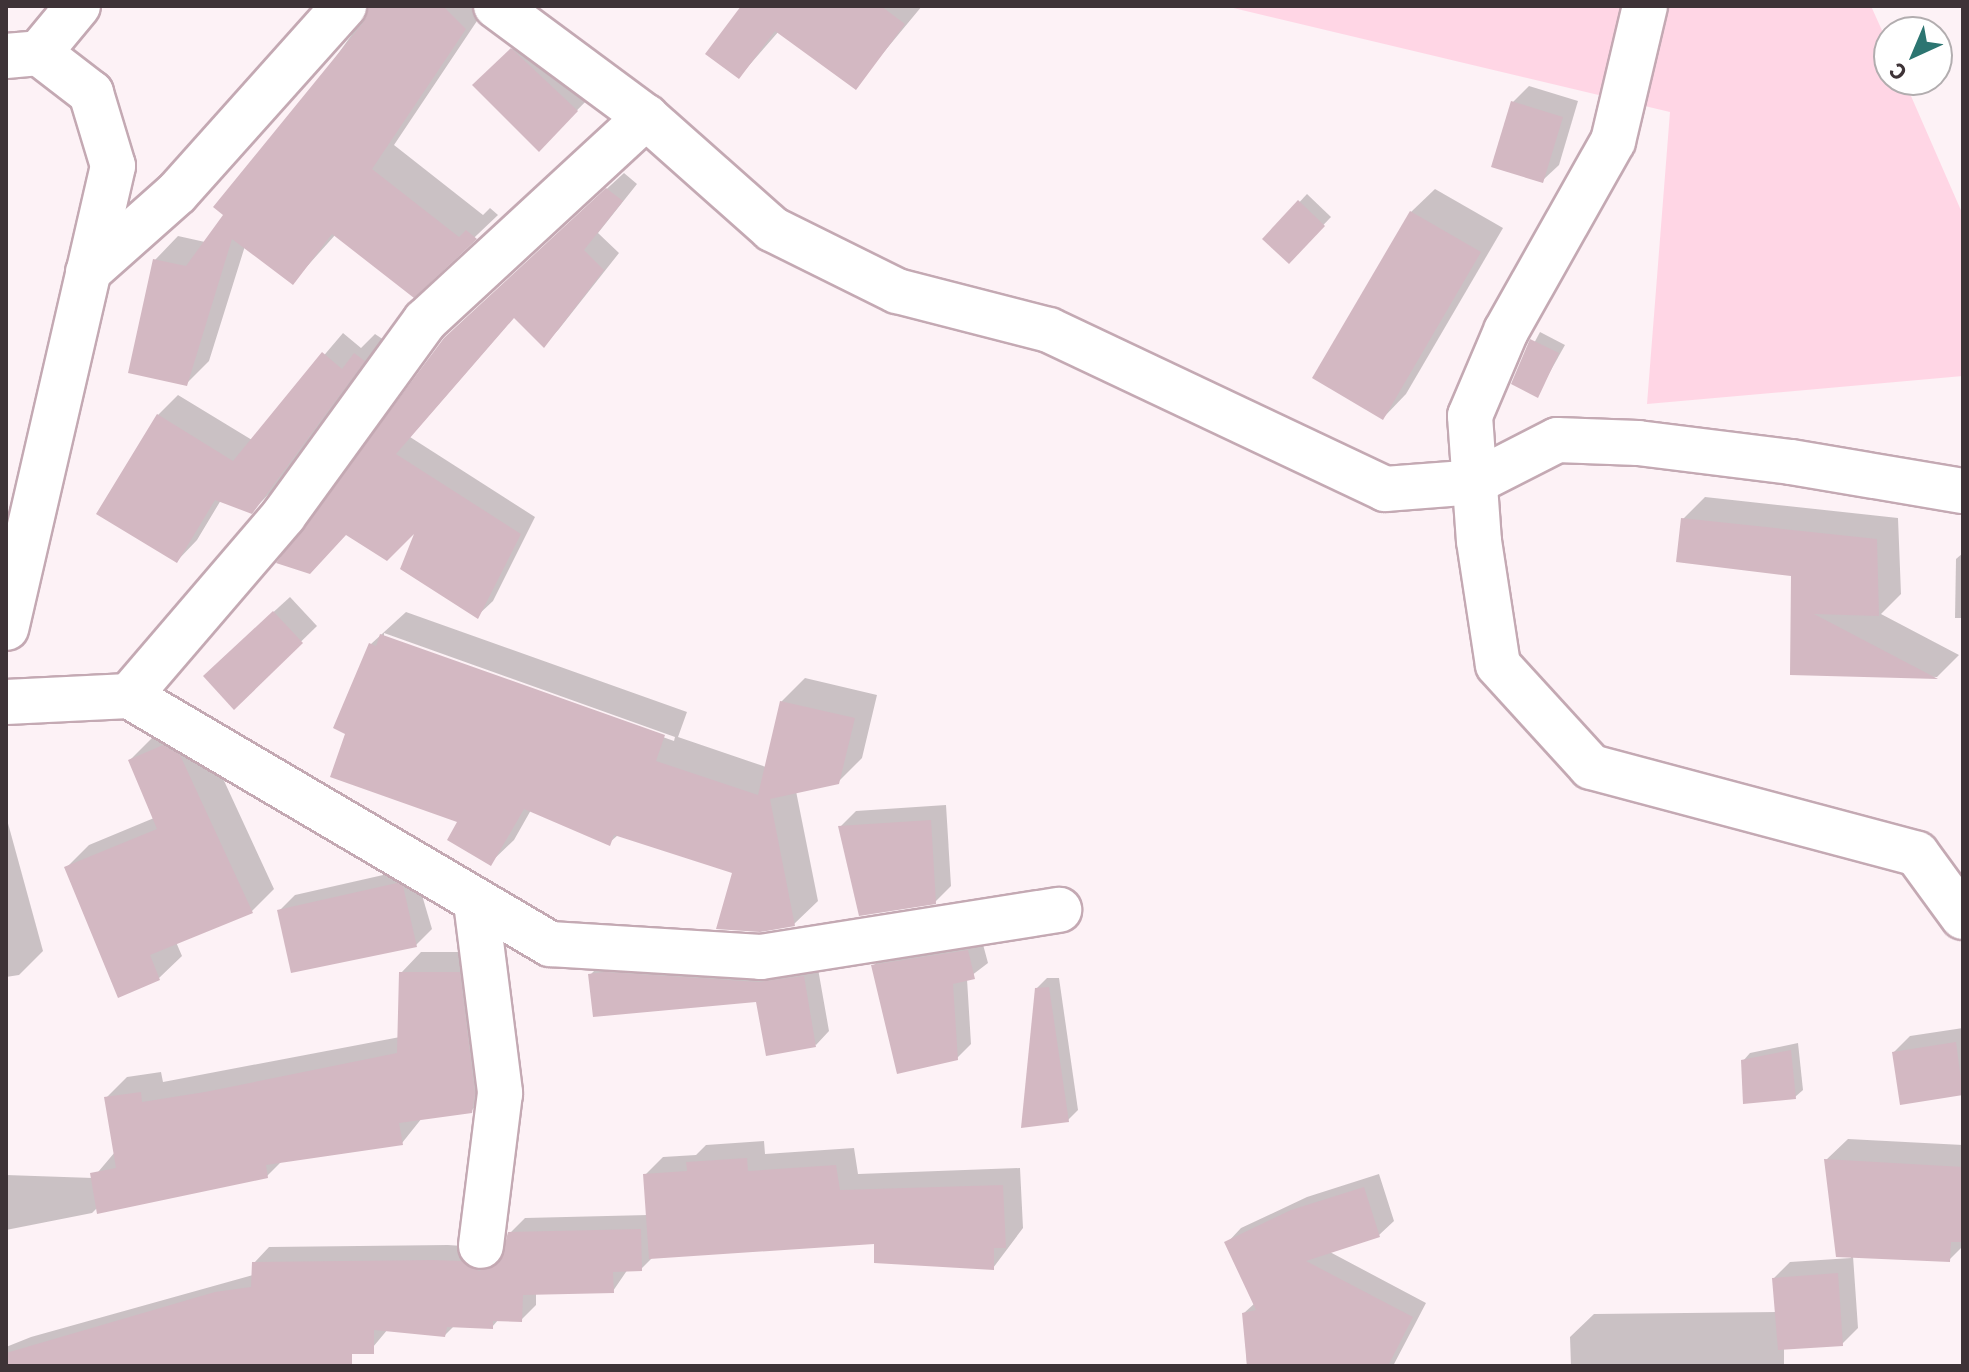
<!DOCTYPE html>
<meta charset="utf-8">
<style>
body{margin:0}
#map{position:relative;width:1969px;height:1372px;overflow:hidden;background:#fdf2f6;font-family:"IBM Plex Sans",sans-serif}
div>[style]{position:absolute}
.green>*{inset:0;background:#ffd6e5}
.shadow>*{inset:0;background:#0003}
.building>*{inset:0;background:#d3b8c2}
.roads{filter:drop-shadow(2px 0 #c4a9b3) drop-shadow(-2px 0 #c4a9b3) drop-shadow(0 2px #c4a9b3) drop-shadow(0 -2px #c4a9b3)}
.street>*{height:44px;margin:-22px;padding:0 22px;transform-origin:22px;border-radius:22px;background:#fff}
.secondary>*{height:44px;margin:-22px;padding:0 22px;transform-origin:22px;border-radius:22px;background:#fff}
span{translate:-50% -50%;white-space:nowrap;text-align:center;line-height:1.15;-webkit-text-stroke:6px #fff;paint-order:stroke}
.frame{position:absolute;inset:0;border:8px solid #3e3337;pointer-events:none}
.north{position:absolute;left:1873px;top:16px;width:80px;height:80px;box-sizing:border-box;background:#fff;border:2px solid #b2adaf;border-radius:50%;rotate:224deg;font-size:22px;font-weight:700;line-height:32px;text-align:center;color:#3e3337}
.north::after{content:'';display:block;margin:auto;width:28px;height:36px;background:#2c7571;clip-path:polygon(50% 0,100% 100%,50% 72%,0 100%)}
</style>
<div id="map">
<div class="green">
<div style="clip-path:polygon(1225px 6px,1871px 6px,1889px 46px,1889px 80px,1904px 80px,1963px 215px,1963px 376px,1647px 404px,1670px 112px)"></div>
</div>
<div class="shadow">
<div style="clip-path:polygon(372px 6px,487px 6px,394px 145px,483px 215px,490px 208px,498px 215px,414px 295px,336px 234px,293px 282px,245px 246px,209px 361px,186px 384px,155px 260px,178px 236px,205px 242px)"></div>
<div style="clip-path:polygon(743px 6px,922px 6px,855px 87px,779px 31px,739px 77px)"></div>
<div style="clip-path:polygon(528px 34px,593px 94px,539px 149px,475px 85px)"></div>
<div style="clip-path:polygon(1529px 86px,1578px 101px,1559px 165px,1543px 180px,1513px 102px)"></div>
<div style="clip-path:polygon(624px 173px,637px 184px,598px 233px,619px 253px,559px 329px,544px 345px,515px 316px,410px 437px,535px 517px,493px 601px,477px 616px,420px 526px,346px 533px,462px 322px)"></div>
<div style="clip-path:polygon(1435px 189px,1503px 228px,1406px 394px,1383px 418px,1411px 212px)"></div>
<div style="clip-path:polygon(1307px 194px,1331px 217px,1289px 261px,1265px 239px)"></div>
<div style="clip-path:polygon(1540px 332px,1565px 345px,1537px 395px,1513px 383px)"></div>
<div style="clip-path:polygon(343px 333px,361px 348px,375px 334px,384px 340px,272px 491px,251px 512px,221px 500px,197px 540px,177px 561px,158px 415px,178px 395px,252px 440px)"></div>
<div style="clip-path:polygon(1705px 497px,1898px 518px,1901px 594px,1881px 614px,1959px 655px,1937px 677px,1792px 673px,1793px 574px,1683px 519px)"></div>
<div style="clip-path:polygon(1963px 553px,1963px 618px,1955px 618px,1956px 559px)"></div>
<div style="clip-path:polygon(290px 597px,317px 626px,234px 707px,221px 660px)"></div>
<div style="clip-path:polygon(evenodd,406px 612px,687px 712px,678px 737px,766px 767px,781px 702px,805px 678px,877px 695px,862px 758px,838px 782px,796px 791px,818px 901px,794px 924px,734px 872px,618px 835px,609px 843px,531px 810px,514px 840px,490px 863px,460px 821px,348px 732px,371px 644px,406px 612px,384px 633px,675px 737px,674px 741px,384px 638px,384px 633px)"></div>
<div style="clip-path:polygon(186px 724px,202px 733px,274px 889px,252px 911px,176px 942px,182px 956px,159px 978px,119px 995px,66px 868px,89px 845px,154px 818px,130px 760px,152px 738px)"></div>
<div style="clip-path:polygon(946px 805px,951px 886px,935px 902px,840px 827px,856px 811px)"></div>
<div style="clip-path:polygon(6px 816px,43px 951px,19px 975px,6px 977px)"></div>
<div style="clip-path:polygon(414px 868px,432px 929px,416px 945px,279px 911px,295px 895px)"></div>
<div style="clip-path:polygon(981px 937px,988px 963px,967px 979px,971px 1044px,957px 1058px,873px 966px,887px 952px)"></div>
<div style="clip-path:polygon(421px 952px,480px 952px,492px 1090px,471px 1111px,422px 1118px,402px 1143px,283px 1160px,267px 1176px,98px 1207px,92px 1213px,6px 1230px,6px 1175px,93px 1178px,115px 1152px,106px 1098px,127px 1077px,161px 1072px,163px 1082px,400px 1037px,401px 973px)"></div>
<div style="clip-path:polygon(604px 961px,817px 963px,829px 1031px,816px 1045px,758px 1000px,590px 975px)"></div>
<div style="clip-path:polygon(1047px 978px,1059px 978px,1078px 1110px,1068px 1120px,1036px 989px)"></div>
<div style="clip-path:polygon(1963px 1028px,1963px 1093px,1901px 1103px,1894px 1052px,1910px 1036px)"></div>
<div style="clip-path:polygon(1798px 1043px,1803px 1090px,1795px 1097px,1743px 1061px,1750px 1053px)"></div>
<div style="clip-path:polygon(1848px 1139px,1963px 1145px,1963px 1246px,1949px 1260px,1853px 1256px,1858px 1328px,1842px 1344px,1784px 1348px,1784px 1366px,1571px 1366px,1570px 1337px,1594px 1314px,1777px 1312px,1774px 1278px,1790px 1262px,1851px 1258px,1826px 1160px)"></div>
<div style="clip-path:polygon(764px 1141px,765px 1154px,854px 1148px,858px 1174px,1020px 1168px,1023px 1228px,993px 1268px,876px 1242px,653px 1257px,641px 1269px,628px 1269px,613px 1291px,536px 1293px,536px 1305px,521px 1320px,499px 1319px,492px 1327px,455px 1325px,445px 1335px,388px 1329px,373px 1347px,212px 1366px,6px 1366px,6px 1347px,31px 1337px,253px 1275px,254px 1263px,269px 1247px,448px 1245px,478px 1247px,495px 1257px,505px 1252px,510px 1233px,525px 1218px,648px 1215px,645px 1175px,663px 1157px,696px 1155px,706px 1145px)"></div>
<div style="clip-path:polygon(1379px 1174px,1394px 1221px,1379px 1235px,1328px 1251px,1426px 1303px,1393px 1366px,1247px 1366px,1244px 1313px,1255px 1303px,1227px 1243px,1241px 1228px,1307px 1197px)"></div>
</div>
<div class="building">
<div style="clip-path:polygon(369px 6px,443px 6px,466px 29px,372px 169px,459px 237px,466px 230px,477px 239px,414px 298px,332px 234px,293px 285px,232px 239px,187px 386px,128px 373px,153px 259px,186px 266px,223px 215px,213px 207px,363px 23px)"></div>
<div style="clip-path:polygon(741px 6px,881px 6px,905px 24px,856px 90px,775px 31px,739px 79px,705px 54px)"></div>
<div style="clip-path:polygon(511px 48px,578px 111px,539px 152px,472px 85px)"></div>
<div style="clip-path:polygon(1511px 101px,1563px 117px,1543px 183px,1491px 167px)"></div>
<div style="clip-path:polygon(606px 188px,623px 201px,584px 250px,604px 270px,544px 348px,514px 318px,396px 454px,521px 534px,478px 619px,400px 569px,414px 534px,387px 561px,346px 535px,310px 574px,276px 563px,444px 338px)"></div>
<div style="clip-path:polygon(1298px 200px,1325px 226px,1289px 264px,1262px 239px)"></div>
<div style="clip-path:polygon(1410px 211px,1481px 252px,1383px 420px,1312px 378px)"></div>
<div style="clip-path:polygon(1530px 339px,1559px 353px,1538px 398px,1511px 384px)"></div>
<div style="clip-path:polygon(322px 352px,342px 369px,354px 353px,365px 361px,252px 514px,215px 500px,177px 563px,96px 514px,157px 414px,233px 461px)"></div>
<div style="clip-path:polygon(1681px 518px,1877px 539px,1879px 616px,1814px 614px,1938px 679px,1790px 675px,1791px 576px,1676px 562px)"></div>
<div style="clip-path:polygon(273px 611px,303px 643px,234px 710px,203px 676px)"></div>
<div style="clip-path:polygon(380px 634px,665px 735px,656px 761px,758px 795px,780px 701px,855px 718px,839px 784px,770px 799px,795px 926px,760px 932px,716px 929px,732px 873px,614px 835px,610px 846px,524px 809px,491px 866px,447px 840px,457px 822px,330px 777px,345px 734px,333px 728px,369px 643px,376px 646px)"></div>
<div style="clip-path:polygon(163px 745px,180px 755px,253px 913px,150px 955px,160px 980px,118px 998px,64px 867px,157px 829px,128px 760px)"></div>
<div style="clip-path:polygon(931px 820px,936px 904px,859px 916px,838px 826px)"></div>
<div style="clip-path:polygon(397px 883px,403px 886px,417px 947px,291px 973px,277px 910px)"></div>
<div style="clip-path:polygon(968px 950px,975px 979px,953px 984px,958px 1060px,897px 1074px,871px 965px)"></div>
<div style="clip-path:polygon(399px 972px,460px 972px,475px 1093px,472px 1113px,399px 1123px,403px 1145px,266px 1165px,268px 1178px,97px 1214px,90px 1173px,116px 1168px,104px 1097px,141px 1092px,142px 1102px,205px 1092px,397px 1053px)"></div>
<div style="clip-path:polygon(605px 972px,759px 982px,804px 976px,816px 1047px,766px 1056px,756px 1002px,593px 1017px,588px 974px)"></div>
<div style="clip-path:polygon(1049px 987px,1069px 1122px,1021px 1128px,1035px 988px)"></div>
<div style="clip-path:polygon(1956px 1042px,1963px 1095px,1900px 1105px,1892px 1052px)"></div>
<div style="clip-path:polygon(1791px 1050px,1796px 1099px,1743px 1104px,1741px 1060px)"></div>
<div style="clip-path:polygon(747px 1158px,748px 1171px,836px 1165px,840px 1190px,1003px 1185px,1006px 1248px,994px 1248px,994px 1270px,874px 1263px,874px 1244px,649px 1259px,643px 1174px,687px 1171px,686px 1162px)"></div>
<div style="clip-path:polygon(1824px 1159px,1963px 1167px,1963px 1242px,1951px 1242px,1950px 1262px,1836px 1257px)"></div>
<div style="clip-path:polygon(1364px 1187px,1380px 1237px,1306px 1261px,1413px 1317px,1388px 1366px,1247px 1366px,1242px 1313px,1256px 1310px,1224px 1242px,1291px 1210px)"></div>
<div style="clip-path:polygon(641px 1229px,642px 1271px,613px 1272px,614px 1293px,523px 1295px,522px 1322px,493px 1321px,493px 1329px,447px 1327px,445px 1337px,374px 1330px,374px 1354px,352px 1354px,352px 1366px,6px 1366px,6px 1353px,215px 1292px,251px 1287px,252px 1262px,432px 1260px,462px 1261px,479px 1271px,501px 1260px,508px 1232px)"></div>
<div style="clip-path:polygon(1838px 1273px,1843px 1346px,1778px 1350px,1772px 1278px)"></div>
</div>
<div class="roads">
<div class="street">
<div style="left:496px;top:6px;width:187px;rotate:36.5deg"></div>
<div style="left:646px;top:117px;width:169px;rotate:41.6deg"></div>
<div style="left:772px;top:229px;width:140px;rotate:26.4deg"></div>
<div style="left:897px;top:291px;width:157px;rotate:14.4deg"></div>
<div style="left:1049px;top:330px;width:372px;rotate:25.3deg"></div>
<div style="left:1385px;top:489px;width:90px;rotate:-4.4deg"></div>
<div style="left:1475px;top:482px;width:92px;rotate:-27.1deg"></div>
<div style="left:1557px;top:440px;width:81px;rotate:2.1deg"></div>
<div style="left:1638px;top:443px;width:154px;rotate:7.1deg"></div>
<div style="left:1791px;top:462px;width:174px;rotate:9.6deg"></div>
<div style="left:1645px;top:6px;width:139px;rotate:103.3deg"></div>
<div style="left:1613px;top:141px;width:218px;rotate:119.4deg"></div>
<div style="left:1506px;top:331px;width:92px;rotate:113deg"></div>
<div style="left:1470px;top:416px;width:125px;rotate:85.9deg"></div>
<div style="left:1479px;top:541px;width:125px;rotate:81.3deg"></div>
<div style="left:1498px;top:665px;width:138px;rotate:47.6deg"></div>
<div style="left:1591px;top:767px;width:337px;rotate:14.9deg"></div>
<div style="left:1917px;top:854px;width:78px;rotate:53.9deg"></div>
<div style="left:39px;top:53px;width:61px;rotate:-50.3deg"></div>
<div style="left:88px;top:272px;width:119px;rotate:-41.6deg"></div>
<div style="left:177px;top:193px;width:251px;rotate:-48.2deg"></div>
<div style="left:129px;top:696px;width:238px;rotate:-49.4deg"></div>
<div style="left:284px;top:515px;width:240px;rotate:-54deg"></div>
<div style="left:425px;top:321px;width:301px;rotate:-42.7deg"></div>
<div style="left:6px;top:702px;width:123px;rotate:-2.8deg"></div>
<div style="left:129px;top:696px;width:489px;rotate:30.5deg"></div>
<div style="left:550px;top:944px;width:211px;rotate:3.5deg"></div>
<div style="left:761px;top:957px;width:302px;rotate:-9deg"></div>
<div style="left:476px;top:902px;width:193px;rotate:82.8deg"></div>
<div style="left:500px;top:1093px;width:154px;rotate:97.1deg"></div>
</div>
<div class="secondary">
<div style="left:6px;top:56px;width:33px;rotate:-5deg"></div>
<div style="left:39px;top:53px;width:66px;rotate:37.6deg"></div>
<div style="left:91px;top:93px;width:76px;rotate:73.2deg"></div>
<div style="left:113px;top:166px;width:474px;rotate:103deg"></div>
</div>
</div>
<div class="frame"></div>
<div class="north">С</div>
</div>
